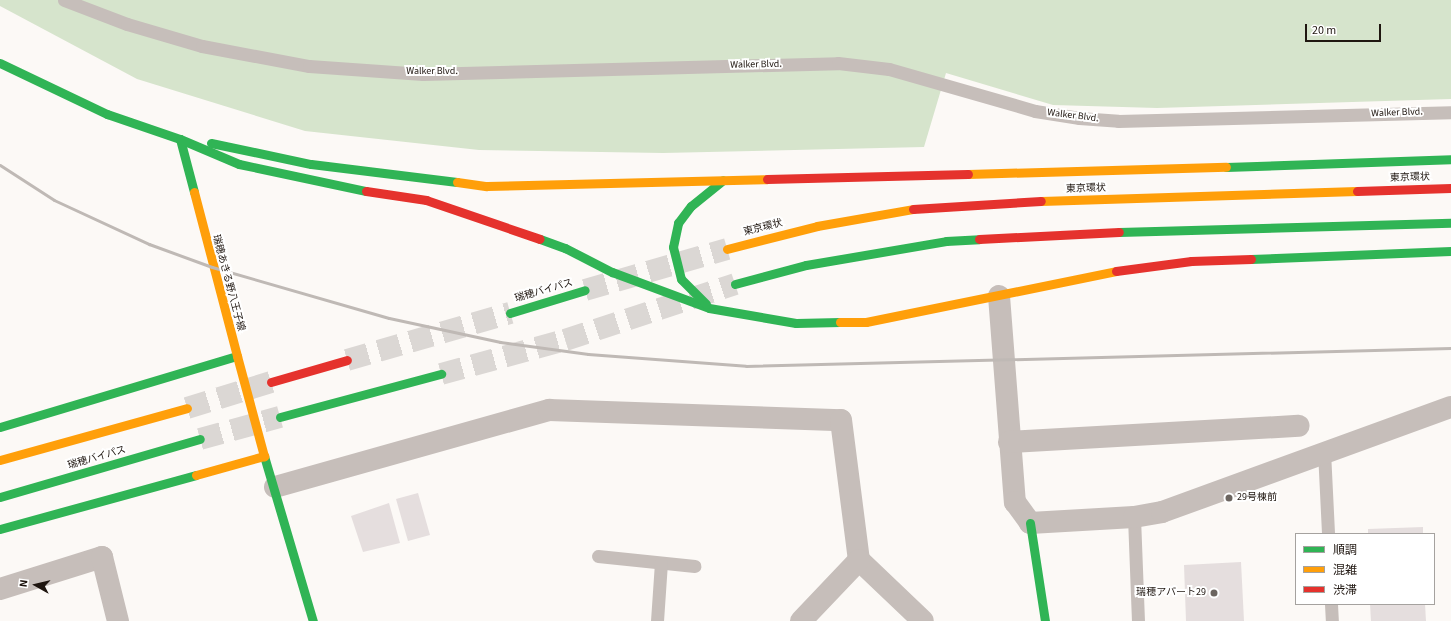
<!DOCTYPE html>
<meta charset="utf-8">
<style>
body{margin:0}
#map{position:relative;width:1451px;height:621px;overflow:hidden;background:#fcf9f6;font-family:"Source Sans 3","Noto Sans JP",sans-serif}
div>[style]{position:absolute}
.green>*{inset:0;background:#d6e4cc}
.building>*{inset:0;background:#e5dede}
.highway-tunnel>*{height:22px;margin-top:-11px;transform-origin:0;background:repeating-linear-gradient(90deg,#dbd7d4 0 22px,transparent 0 33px)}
.lane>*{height:13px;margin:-6.5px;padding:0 6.5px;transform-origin:6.5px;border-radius:6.5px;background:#c6beba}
.street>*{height:22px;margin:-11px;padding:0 11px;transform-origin:11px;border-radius:11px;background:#c6beba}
.fast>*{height:9px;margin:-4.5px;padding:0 4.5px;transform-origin:4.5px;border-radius:4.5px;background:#30b455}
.slow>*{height:9px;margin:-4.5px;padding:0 4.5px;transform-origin:4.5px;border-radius:4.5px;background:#ff9f0a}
.jam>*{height:9px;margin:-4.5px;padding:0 4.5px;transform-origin:4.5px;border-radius:4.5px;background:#e5322d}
.rail>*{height:3px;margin:-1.5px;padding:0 1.5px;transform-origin:1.5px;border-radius:1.5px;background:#bfb9b5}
.slow-bridge>*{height:9px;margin:-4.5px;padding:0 4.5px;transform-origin:4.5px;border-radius:4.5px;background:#ff9f0a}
.dots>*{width:11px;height:11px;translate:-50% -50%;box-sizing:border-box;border:2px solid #fff;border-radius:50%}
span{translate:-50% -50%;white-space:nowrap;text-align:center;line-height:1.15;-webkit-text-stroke:4px #fff;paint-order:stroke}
.street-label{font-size:10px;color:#1f1610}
.poi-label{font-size:10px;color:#1f1610}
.left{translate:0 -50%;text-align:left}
.right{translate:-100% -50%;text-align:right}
.legend{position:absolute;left:1295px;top:533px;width:140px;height:72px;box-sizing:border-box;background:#fff;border:1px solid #a5a29f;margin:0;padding:5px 7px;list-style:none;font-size:12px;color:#1f1610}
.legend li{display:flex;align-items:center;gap:8px;height:20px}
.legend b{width:20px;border:1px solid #a5a29f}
.north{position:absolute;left:16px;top:565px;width:40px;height:40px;-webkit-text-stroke:3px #fff;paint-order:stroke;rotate:278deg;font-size:11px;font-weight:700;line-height:16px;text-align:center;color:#1f1610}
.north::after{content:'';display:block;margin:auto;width:14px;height:18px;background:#1f1610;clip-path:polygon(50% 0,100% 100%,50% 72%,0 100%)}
.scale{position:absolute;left:1305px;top:24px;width:76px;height:18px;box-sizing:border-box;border:2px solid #1f1610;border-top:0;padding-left:5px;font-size:12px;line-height:14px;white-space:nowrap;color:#1f1610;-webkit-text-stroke:3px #fff;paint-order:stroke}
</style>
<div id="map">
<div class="green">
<div style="clip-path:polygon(0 0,1451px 0,1451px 99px,1157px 108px,1053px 105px,946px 73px,924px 147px,663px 153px,479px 150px,305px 131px,137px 79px,0 6px)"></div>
</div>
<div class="building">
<div style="clip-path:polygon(418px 493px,430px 535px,408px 541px,396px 499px)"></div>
<div style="clip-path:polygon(389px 503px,400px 543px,363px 552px,351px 516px)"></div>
<div style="clip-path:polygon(1423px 527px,1423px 534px,1368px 534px,1368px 529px)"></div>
<div style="clip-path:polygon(1241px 562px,1244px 621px,1186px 621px,1184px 565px)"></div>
<div style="clip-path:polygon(1370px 604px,1425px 604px,1426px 621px,1371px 621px)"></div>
</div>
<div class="highway-tunnel">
<div style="left:585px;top:290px;width:148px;rotate:-16.1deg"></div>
<div style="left:347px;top:360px;width:170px;rotate:-16.1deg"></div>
<div style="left:441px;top:374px;width:129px;rotate:-15.3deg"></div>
<div style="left:565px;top:340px;width:179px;rotate:-18.2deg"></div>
<div style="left:187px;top:408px;width:88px;rotate:-17.2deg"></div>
<div style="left:200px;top:439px;width:83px;rotate:-15.4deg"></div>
</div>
<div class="lane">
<div style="left:64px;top:0;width:67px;rotate:20.9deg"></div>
<div style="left:127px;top:24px;width:78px;rotate:16.3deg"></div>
<div style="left:202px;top:46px;width:109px;rotate:10.6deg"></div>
<div style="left:309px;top:66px;width:114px;rotate:4deg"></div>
<div style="left:423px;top:74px;width:415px;rotate:-1.5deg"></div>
<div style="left:838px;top:63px;width:51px;rotate:6.7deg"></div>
<div style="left:889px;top:69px;width:152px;rotate:16deg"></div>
<div style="left:1035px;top:111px;width:45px;rotate:9deg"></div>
<div style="left:1079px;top:118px;width:39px;rotate:4deg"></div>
<div style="left:1118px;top:121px;width:333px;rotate:-1.5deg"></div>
<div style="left:1324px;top:451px;width:83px;rotate:87.2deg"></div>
<div style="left:1134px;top:517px;width:104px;rotate:87.8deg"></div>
<div style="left:598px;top:556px;width:97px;rotate:5.9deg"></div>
<div style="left:1331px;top:604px;width:17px;rotate:87deg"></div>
<div style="left:657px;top:621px;width:58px;rotate:-86.1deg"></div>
</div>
<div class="street">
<div style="left:999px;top:296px;width:207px;rotate:85.6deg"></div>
<div style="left:1015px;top:502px;width:26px;rotate:54deg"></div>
<div style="left:1030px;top:523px;width:104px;rotate:-3.3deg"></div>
<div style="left:1134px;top:517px;width:28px;rotate:-10deg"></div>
<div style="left:1162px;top:512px;width:307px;rotate:-20deg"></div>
<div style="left:1009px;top:442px;width:290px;rotate:-3.2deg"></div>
<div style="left:275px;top:487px;width:285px;rotate:-15.7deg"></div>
<div style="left:549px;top:410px;width:292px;rotate:2deg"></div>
<div style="left:841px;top:420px;width:141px;rotate:82.7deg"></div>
<div style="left:859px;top:560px;width:88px;rotate:43.6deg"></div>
<div style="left:0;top:589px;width:107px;rotate:-17.4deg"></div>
<div style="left:102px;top:557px;width:66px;rotate:76deg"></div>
<div style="left:801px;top:621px;width:84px;rotate:-46.4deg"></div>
</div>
<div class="fast">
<div style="left:0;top:63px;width:119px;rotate:25.5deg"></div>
<div style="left:107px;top:114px;width:77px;rotate:18.9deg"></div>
<div style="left:180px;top:139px;width:55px;rotate:75.2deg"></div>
<div style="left:180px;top:139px;width:64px;rotate:23deg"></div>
<div style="left:239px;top:164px;width:130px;rotate:12deg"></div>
<div style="left:211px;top:143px;width:102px;rotate:11.9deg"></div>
<div style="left:311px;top:164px;width:147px;rotate:7deg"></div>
<div style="left:1226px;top:167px;width:225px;rotate:-2deg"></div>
<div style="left:1119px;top:232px;width:332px;rotate:-1.6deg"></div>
<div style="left:540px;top:239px;width:27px;rotate:20deg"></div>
<div style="left:565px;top:248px;width:53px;rotate:27.1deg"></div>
<div style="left:612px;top:272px;width:103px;rotate:20.4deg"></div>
<div style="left:709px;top:308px;width:88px;rotate:9.8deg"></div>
<div style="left:796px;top:323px;width:44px;rotate:-1.3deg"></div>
<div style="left:1251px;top:259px;width:200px;rotate:-2.3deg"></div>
<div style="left:735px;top:284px;width:73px;rotate:-15deg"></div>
<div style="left:806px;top:265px;width:142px;rotate:-9.7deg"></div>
<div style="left:946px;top:241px;width:33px;rotate:-3deg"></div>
<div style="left:706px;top:304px;width:35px;rotate:-135deg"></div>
<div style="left:681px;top:279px;width:33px;rotate:-104deg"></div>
<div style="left:673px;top:247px;width:25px;rotate:-78deg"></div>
<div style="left:678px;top:223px;width:21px;rotate:-53deg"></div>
<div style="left:691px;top:206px;width:41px;rotate:-39.1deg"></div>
<div style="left:510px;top:313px;width:78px;rotate:-17deg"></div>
<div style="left:280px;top:417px;width:167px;rotate:-15deg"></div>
<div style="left:0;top:427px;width:247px;rotate:-16.7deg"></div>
<div style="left:264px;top:456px;width:172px;rotate:73.5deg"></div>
<div style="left:0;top:497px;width:208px;rotate:-16.2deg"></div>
<div style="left:1030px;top:523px;width:99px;rotate:81.3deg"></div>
<div style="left:0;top:529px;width:203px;rotate:-15.4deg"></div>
</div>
<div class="slow">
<div style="left:968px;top:174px;width:258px;rotate:-1.6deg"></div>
<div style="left:457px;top:182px;width:30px;rotate:8deg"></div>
<div style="left:487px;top:186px;width:280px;rotate:-1.4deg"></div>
<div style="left:194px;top:192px;width:170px;rotate:75.3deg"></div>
<div style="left:1041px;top:201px;width:316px;rotate:-1.8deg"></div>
<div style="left:727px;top:249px;width:93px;rotate:-14.3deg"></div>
<div style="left:817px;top:226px;width:97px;rotate:-10deg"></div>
<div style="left:840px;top:322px;width:26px"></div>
<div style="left:866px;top:322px;width:255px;rotate:-11.5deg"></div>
<div style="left:0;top:460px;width:194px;rotate:-15.5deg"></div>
<div style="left:196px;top:475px;width:71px;rotate:-15.6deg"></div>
</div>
<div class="jam">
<div style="left:767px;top:179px;width:201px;rotate:-1.4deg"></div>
<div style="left:366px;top:191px;width:61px;rotate:8.5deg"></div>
<div style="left:426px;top:200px;width:120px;rotate:18.9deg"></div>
<div style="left:1357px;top:191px;width:94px;rotate:-1.8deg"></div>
<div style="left:913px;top:209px;width:128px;rotate:-3.6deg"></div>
<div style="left:979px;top:239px;width:140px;rotate:-2.9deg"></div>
<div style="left:1116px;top:271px;width:76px;rotate:-7.6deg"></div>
<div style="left:1191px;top:261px;width:60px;rotate:-1.9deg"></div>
<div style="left:271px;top:382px;width:79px;rotate:-16.1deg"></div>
</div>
<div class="rail">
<div style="left:0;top:165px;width:64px;rotate:32.9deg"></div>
<div style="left:54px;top:200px;width:105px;rotate:24.9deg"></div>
<div style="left:149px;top:244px;width:67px;rotate:20.1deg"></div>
<div style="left:212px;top:267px;width:184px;rotate:16.1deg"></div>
<div style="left:389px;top:318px;width:114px;rotate:12.2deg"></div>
<div style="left:500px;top:342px;width:89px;rotate:7.8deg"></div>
<div style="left:588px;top:354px;width:158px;rotate:4.3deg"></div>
<div style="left:746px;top:366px;width:705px;rotate:-1.46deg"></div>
</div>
<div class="slow-bridge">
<div style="left:237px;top:356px;width:104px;rotate:74.9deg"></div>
</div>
<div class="dots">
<div style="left:1229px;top:498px;background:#6c6560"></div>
<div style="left:1214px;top:593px;background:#6c6560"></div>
</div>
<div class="street-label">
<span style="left:756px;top:65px;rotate:-1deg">Walker Blvd.</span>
<span style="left:432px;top:72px">Walker Blvd.</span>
<span style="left:1397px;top:113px;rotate:-2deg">Walker Blvd.</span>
<span style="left:1073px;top:116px;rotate:7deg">Walker Blvd.</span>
<span style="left:1410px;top:178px;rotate:-2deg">東京環状</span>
<span style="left:1086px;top:189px;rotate:-2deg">東京環状</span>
<span style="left:763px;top:228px;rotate:-14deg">東京環状</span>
<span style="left:228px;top:283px;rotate:75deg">瑞穂あきる野八王子線</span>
<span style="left:544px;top:291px;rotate:-16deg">瑞穂バイパス</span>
<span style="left:97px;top:458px;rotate:-16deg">瑞穂バイパス</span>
</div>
<div class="poi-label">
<span class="left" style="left:1237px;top:498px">29号棟前</span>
<span class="right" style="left:1206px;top:593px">瑞穂アパート29</span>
</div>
<ul class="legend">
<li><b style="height:5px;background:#30b455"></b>順調</li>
<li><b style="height:5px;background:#ff9f0a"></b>混雑</li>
<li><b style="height:5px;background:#e5322d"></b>渋滞</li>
</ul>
<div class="north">N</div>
<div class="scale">20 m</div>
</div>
